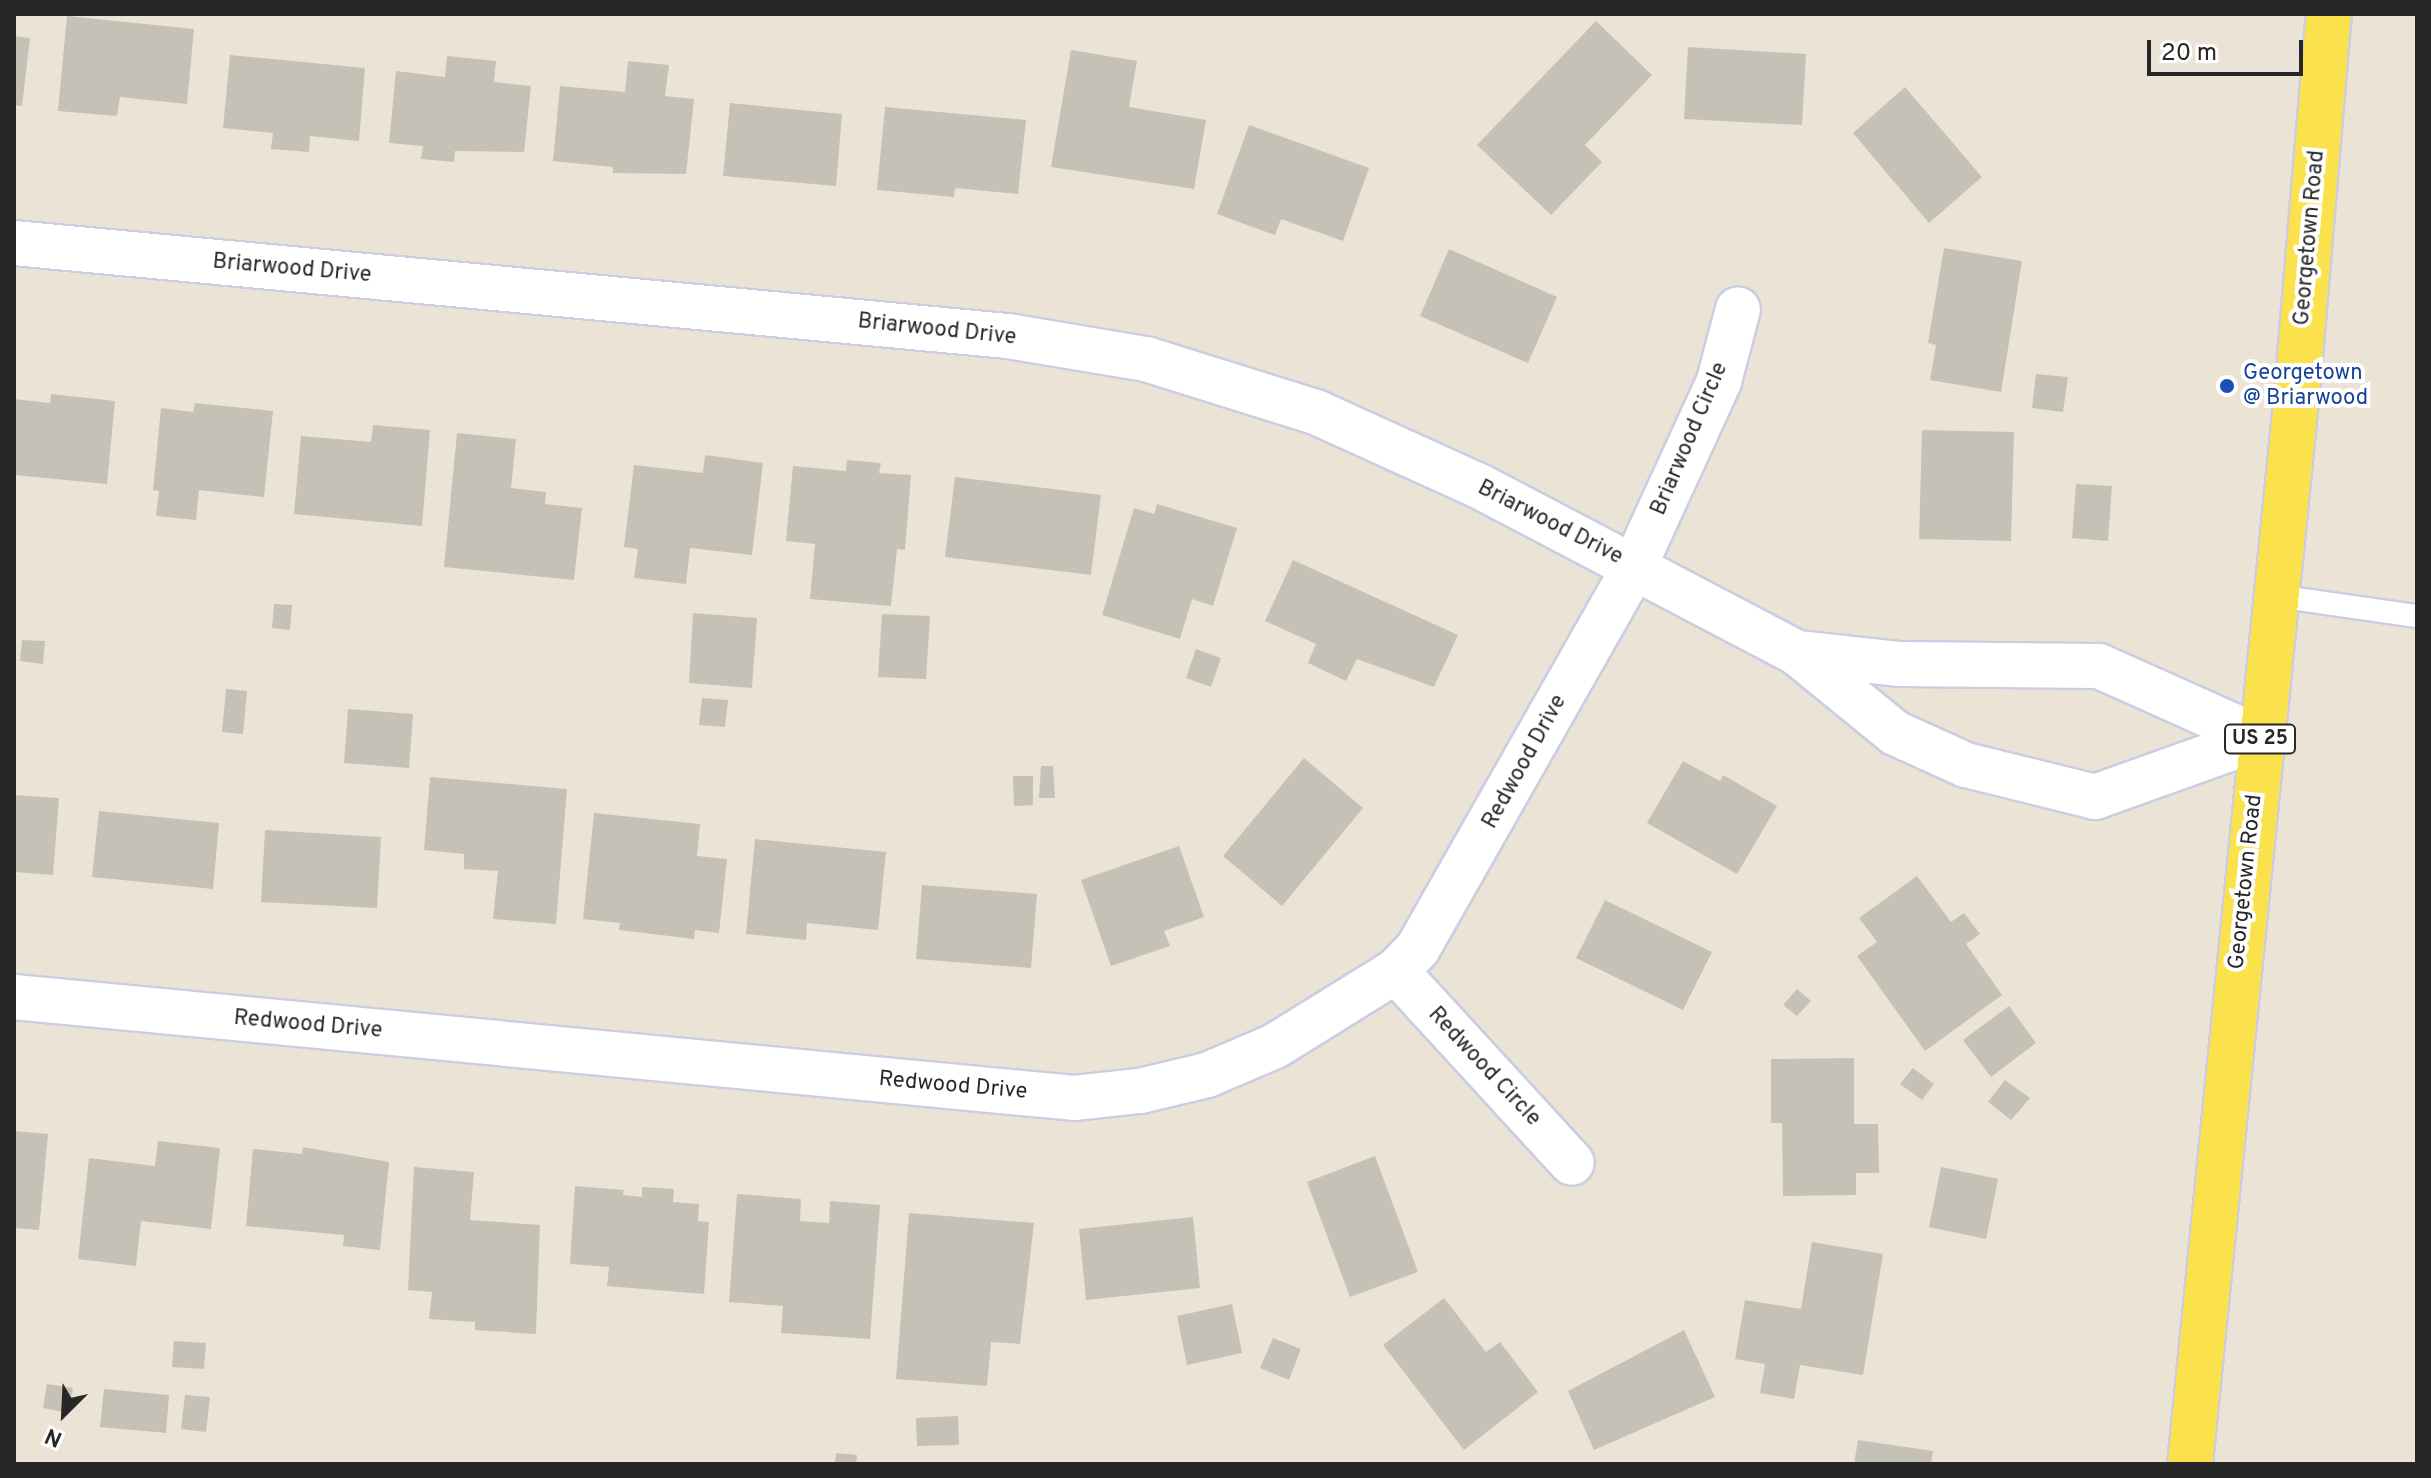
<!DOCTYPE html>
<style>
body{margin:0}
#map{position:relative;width:2431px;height:1478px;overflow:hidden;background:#ebe4d6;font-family:Overpass,sans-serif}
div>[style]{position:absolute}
.building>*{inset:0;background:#c6c1b6}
.roads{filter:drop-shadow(2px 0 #cbcee2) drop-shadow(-2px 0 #cbcee2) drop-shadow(0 2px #cbcee2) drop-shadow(0 -2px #cbcee2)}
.service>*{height:22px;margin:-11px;padding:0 11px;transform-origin:11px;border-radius:11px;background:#fff}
.minor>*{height:44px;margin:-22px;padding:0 22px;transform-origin:22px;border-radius:22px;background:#fff}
.primary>*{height:44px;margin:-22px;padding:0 22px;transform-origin:22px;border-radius:22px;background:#fbe14b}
.dots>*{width:22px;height:22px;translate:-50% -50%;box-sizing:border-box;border:4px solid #fff;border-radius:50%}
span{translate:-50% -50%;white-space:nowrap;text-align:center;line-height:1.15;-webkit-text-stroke:8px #fff;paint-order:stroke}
.shield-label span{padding:2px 6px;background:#fff;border:2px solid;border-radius:6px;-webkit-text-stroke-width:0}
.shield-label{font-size:20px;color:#272727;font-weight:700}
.street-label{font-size:22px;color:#272727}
.transit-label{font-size:22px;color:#164399}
.left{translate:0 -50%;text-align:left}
.frame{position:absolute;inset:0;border:16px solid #272727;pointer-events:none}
.north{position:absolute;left:24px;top:1374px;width:80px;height:80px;-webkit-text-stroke:6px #fff;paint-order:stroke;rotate:204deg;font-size:22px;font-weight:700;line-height:32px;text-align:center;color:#272727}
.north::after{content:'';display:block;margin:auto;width:28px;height:36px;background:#272727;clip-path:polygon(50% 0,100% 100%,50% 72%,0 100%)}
.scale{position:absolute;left:2147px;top:40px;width:156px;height:36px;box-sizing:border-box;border:4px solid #272727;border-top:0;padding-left:10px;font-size:24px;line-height:28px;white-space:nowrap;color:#272727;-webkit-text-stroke:6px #fff;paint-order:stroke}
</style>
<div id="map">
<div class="building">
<div style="clip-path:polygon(67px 16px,194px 29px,187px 104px,120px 97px,117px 116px,58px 111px)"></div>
<div style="clip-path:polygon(1596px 21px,1652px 75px,1585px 145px,1602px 162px,1551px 215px,1477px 145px)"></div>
<div style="clip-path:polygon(14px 36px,30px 38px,22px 106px,14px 105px)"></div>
<div style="clip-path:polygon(1688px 47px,1806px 54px,1802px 125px,1684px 119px)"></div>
<div style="clip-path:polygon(1071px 50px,1137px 61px,1129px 107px,1206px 120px,1194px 189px,1051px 167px)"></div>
<div style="clip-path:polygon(230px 55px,365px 68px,359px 141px,310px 136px,309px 152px,271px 149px,273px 133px,223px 128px)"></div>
<div style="clip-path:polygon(447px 56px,496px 61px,494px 82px,531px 86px,524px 152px,455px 151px,454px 162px,421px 159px,423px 146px,389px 143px,396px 71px,445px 77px)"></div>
<div style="clip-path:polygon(628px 61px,669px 65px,665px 96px,694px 99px,686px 174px,613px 173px,613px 167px,553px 161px,560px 86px,625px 92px)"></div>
<div style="clip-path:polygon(1905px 87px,1982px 177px,1929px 223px,1853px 133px)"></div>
<div style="clip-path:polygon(730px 103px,842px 114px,836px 186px,723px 176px)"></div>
<div style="clip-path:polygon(885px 107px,1026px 120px,1018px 194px,955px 188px,954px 197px,877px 190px)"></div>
<div style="clip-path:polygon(1249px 125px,1369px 168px,1343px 241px,1281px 219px,1275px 235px,1217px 214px)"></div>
<div style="clip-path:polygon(1944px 248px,2022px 261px,2001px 392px,1930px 380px,1936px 345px,1928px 343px)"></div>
<div style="clip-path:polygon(1449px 249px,1557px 297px,1528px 363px,1420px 316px)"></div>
<div style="clip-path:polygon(2036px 374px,2068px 377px,2063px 412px,2032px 408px)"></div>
<div style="clip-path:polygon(51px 394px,115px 401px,107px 484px,14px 475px,14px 399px,50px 403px)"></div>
<div style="clip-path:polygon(195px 403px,273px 411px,264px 497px,199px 490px,196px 520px,156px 516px,159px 491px,153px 490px,161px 408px,193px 412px)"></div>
<div style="clip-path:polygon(373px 425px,430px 430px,422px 526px,294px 514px,301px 436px,371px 442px)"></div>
<div style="clip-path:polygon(1922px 430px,2014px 432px,2011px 541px,1919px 539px)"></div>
<div style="clip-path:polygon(457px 433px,516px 439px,511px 488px,546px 492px,545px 504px,582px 508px,574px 580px,444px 567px)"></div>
<div style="clip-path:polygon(705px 455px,763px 463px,752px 555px,690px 548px,686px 584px,634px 578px,638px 549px,624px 547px,634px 465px,703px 473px)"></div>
<div style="clip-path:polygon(847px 460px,881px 463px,879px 473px,911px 475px,905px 550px,897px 549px,891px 606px,810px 599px,815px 544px,786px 541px,793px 466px,846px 471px)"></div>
<div style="clip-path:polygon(955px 477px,1101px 495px,1091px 575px,945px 557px)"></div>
<div style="clip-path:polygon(2076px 484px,2112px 486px,2108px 541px,2072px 538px)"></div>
<div style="clip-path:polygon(1157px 504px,1237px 528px,1213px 606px,1192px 599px,1180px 639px,1102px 615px,1134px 508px,1154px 514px)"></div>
<div style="clip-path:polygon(1293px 560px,1458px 635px,1434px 687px,1357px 659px,1346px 681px,1308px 663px,1316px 644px,1265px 621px)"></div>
<div style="clip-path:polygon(274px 604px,292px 605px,290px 630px,272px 628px)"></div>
<div style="clip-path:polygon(693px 613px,757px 618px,752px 688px,689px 683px)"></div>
<div style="clip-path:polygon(882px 614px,930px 616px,926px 679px,878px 677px)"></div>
<div style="clip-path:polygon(22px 640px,45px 641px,43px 664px,20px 661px)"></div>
<div style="clip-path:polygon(1196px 649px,1221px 658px,1211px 687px,1186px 678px)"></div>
<div style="clip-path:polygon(226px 689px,247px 691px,243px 734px,222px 732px)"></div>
<div style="clip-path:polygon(702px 698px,728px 700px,725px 727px,699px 725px)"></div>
<div style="clip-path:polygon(348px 709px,413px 714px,409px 768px,344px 763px)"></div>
<div style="clip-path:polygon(1304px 758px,1363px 808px,1282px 906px,1223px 856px)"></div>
<div style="clip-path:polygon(1683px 761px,1720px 781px,1723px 775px,1777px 806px,1737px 874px,1647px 823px)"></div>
<div style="clip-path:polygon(1041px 766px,1053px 766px,1055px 798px,1039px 798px)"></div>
<div style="clip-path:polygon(1013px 776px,1033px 776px,1033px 805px,1014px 806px)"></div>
<div style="clip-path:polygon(430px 777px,567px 789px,556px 924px,493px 919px,498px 871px,464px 869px,464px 854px,424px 850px)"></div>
<div style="clip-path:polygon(14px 795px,59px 798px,53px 875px,14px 872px)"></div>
<div style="clip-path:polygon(99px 811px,219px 823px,213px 889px,92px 877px)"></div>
<div style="clip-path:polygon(594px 813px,700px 824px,697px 856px,727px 859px,719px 933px,695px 930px,694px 939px,619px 930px,620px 923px,583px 919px)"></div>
<div style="clip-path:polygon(265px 830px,381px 837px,377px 908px,261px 902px)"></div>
<div style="clip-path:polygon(755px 839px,886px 852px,878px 930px,807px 923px,806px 940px,746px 934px)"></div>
<div style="clip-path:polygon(1179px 846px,1204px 917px,1164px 931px,1170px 946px,1111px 966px,1081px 880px)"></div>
<div style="clip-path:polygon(1917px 876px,1951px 922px,1964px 913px,1980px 934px,1966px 944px,2002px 995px,1925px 1051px,1857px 956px,1877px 942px,1859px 918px)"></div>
<div style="clip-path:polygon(922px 885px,1037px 894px,1031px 968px,916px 959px)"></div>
<div style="clip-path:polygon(1605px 900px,1712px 952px,1683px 1010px,1576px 958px)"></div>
<div style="clip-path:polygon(1797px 989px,1811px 1001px,1797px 1016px,1783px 1005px)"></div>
<div style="clip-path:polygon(2009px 1006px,2036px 1043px,1991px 1077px,1963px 1040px)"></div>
<div style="clip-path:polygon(1854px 1058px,1854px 1124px,1878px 1124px,1879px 1173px,1856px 1173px,1856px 1195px,1783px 1196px,1782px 1123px,1771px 1123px,1771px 1059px)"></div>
<div style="clip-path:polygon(1913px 1068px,1934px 1084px,1922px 1100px,1900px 1084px)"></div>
<div style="clip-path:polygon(2005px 1080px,2030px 1098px,2011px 1120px,1988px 1102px)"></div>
<div style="clip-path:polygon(14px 1131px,48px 1134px,39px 1230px,14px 1228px)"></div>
<div style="clip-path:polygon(158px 1141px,220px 1148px,211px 1229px,141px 1221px,136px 1266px,78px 1259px,89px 1158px,155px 1166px)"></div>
<div style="clip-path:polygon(303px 1147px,389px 1162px,380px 1250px,343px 1246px,344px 1235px,246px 1226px,253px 1149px,302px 1154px)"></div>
<div style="clip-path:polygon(1375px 1156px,1418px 1272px,1350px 1297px,1307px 1182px)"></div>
<div style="clip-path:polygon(414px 1167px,474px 1172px,470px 1220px,540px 1225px,536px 1334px,475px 1330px,475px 1322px,429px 1319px,432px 1292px,408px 1290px)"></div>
<div style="clip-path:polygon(1941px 1167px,1998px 1179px,1986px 1239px,1929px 1227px)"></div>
<div style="clip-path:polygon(575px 1186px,624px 1190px,623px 1195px,642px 1197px,642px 1187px,674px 1189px,673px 1202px,699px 1204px,698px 1221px,709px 1222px,704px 1294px,607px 1286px,609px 1267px,570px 1264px)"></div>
<div style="clip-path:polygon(737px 1194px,801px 1199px,800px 1221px,829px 1223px,830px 1201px,880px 1205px,870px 1339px,781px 1333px,783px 1306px,729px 1302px)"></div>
<div style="clip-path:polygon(909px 1213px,1034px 1223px,1020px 1344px,991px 1342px,987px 1386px,896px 1379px)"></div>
<div style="clip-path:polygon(1193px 1217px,1200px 1288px,1086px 1300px,1079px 1229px)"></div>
<div style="clip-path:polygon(1812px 1242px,1883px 1254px,1863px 1375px,1800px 1365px,1794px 1399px,1760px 1393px,1765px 1364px,1735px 1359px,1745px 1300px,1801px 1309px)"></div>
<div style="clip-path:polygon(1444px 1298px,1486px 1352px,1500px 1342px,1538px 1392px,1464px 1450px,1383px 1345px)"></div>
<div style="clip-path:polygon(1232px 1304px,1242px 1353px,1187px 1365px,1177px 1316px)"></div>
<div style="clip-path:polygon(1684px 1330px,1715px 1397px,1594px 1450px,1568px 1391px)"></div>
<div style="clip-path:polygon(1273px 1338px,1301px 1349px,1289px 1380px,1260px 1368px)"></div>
<div style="clip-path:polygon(174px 1341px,206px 1343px,204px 1369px,172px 1367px)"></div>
<div style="clip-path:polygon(47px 1384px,73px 1388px,68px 1413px,43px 1408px)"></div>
<div style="clip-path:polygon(104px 1389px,169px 1395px,166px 1433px,100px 1427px)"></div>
<div style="clip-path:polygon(185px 1395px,210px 1397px,206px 1432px,181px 1429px)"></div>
<div style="clip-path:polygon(958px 1416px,959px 1445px,917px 1446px,916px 1418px)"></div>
<div style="clip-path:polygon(1858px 1440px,1933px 1451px,1931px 1464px,1854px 1464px)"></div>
<div style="clip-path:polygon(836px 1453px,857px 1455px,856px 1464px,835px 1464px)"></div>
</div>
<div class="roads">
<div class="service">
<div style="left:2276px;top:596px;width:142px;rotate:8.1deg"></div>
</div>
<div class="minor">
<div style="left:14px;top:243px;width:998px;rotate:5.35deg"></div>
<div style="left:1008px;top:336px;width:140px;rotate:9.5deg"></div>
<div style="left:1146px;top:359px;width:180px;rotate:17.4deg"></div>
<div style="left:1318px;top:413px;width:177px;rotate:24.4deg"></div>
<div style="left:1479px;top:486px;width:359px;rotate:27.7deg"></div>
<div style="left:1797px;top:653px;width:127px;rotate:39.2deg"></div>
<div style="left:1895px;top:733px;width:78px;rotate:24.3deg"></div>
<div style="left:1966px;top:765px;width:133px;rotate:13.9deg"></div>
<div style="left:2095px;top:797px;width:175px;rotate:-19.7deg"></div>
<div style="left:1797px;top:653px;width:104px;rotate:6.1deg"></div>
<div style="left:1900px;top:664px;width:199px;rotate:0.6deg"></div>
<div style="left:2099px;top:666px;width:176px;rotate:24.1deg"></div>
<div style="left:1396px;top:971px;width:260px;rotate:47.5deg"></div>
<div style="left:14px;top:997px;width:1065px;rotate:5.44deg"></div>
<div style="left:1074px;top:1098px;width:66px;rotate:-6.1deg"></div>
<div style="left:1140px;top:1091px;width:69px;rotate:-13.4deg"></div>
<div style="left:1207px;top:1075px;width:74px;rotate:-23.1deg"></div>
<div style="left:1275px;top:1046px;width:142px;rotate:-31.8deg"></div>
<div style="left:1396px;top:971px;width:32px;rotate:-46deg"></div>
<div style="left:1418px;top:948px;width:438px;rotate:-60.4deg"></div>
<div style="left:1634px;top:567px;width:205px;rotate:-65.4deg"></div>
<div style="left:1719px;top:381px;width:74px;rotate:-75.2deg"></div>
</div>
<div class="primary">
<div style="left:2190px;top:1464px;width:1077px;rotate:-84.3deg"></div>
<div style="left:2297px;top:392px;width:379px;rotate:-85.2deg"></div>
</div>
</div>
<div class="dots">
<div style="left:2227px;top:386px;background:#1a4fb4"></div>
</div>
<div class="shield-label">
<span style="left:2260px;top:739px">US 25</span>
</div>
<div class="street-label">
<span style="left:2310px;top:238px;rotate:-85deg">Georgetown Road</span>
<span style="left:292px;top:269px;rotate:5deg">Briarwood Drive</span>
<span style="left:937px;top:330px;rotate:6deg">Briarwood Drive</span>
<span style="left:1690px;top:439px;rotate:-67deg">Briarwood Circle</span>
<span style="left:1550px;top:523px;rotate:27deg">Briarwood Drive</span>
<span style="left:1525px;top:762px;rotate:-61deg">Redwood Drive</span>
<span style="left:2246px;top:882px;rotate:-84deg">Georgetown Road</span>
<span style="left:308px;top:1025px;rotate:5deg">Redwood Drive</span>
<span style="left:1484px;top:1067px;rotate:47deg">Redwood Circle</span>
<span style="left:953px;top:1086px;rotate:5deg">Redwood Drive</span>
</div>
<div class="transit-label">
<span class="left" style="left:2243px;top:386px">Georgetown<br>@ Briarwood</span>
</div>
<div class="frame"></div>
<div class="north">N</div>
<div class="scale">20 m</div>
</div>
